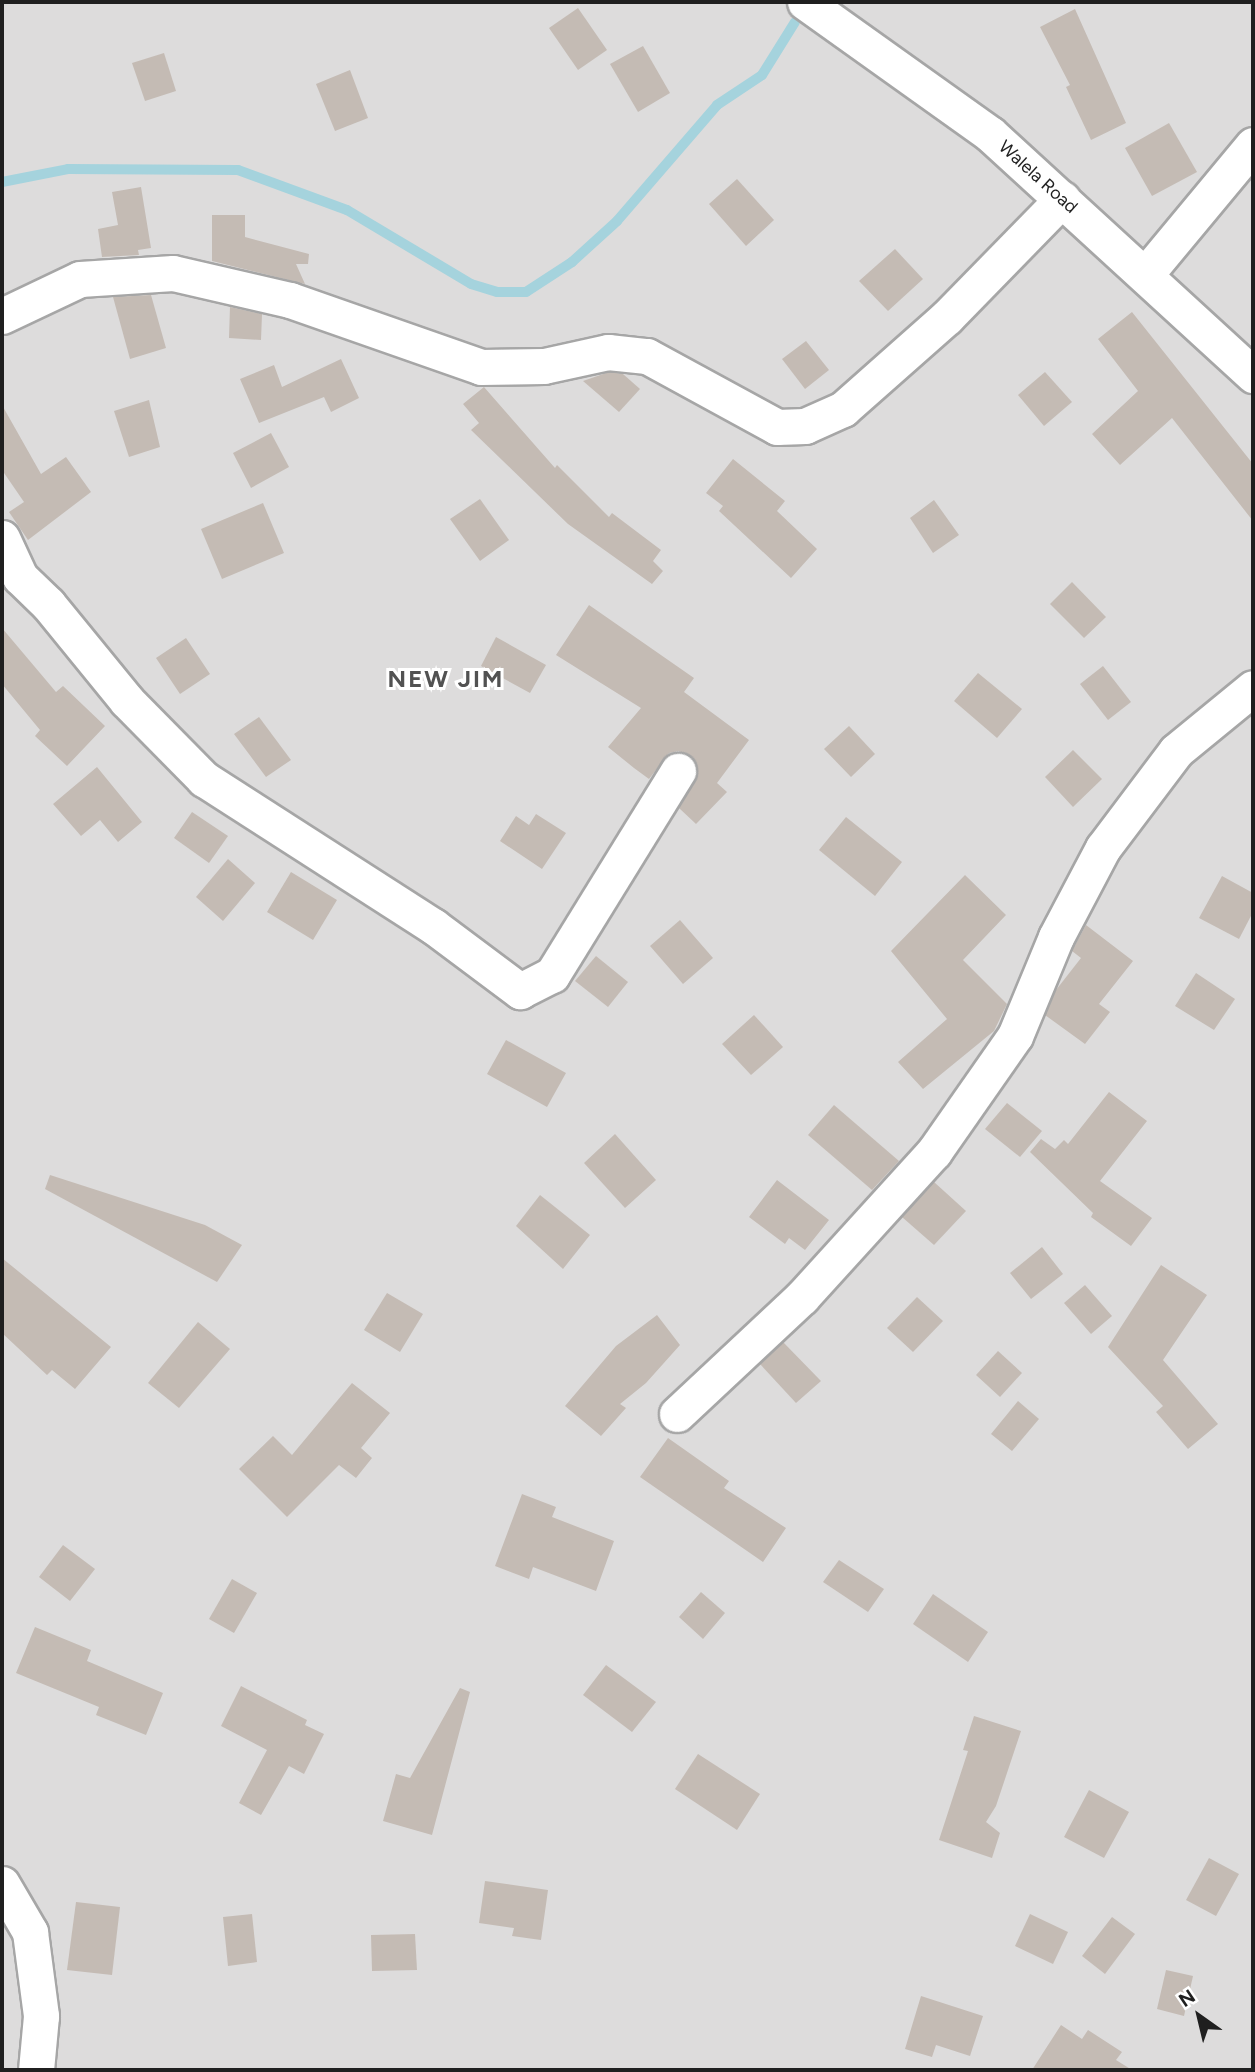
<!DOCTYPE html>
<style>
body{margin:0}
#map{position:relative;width:1255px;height:2072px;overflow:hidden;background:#efebe5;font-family:Figtree,sans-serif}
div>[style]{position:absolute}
.residential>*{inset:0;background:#dddcdc}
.stream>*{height:10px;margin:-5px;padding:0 5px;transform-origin:5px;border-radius:5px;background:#a5d3dd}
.building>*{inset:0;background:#c4bbb4}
.roads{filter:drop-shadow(2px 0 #a6a6a6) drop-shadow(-2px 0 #a6a6a6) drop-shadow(0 2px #a6a6a6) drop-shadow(0 -2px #a6a6a6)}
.street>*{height:35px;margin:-17.5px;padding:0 17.5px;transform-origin:17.5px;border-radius:17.5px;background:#fff}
span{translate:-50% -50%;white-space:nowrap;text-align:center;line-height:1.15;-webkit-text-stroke:6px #fff;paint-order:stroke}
.street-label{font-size:18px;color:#1f1f1f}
.district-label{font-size:24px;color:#525252;font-weight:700;letter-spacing:2px}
.frame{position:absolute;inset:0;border:4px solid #1f1f1f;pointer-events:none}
.north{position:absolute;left:1164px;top:1981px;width:70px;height:70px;-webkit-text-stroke:5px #fff;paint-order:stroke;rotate:326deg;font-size:19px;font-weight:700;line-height:28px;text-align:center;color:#1f1f1f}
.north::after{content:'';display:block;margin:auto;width:24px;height:32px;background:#1f1f1f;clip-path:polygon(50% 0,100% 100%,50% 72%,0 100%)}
</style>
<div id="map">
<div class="residential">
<div style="clip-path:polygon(2px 2px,1253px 2px,1253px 2070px,2px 2070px)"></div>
</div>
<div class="stream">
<div style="left:2px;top:182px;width:67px;rotate:-11.1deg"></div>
<div style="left:68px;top:169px;width:170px;rotate:0.3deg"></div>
<div style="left:238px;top:170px;width:116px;rotate:20.2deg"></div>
<div style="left:347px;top:210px;width:144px;rotate:30.8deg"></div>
<div style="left:471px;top:284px;width:27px;rotate:17deg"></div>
<div style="left:497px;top:292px;width:29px"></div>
<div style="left:526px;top:292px;width:55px;rotate:-33.1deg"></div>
<div style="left:572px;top:262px;width:61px;rotate:-42.3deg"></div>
<div style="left:617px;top:221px;width:153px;rotate:-49.2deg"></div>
<div style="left:717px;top:105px;width:54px;rotate:-33.7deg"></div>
<div style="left:762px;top:75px;width:62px;rotate:-58.1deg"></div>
</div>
<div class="building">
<div style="clip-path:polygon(578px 8px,607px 50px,578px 70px,549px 28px)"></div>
<div style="clip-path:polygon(1075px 9px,1126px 123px,1091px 140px,1066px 87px,1070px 85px,1040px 27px)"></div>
<div style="clip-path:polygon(643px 46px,670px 93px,638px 112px,610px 64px)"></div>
<div style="clip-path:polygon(164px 53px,176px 91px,145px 101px,132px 63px)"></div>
<div style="clip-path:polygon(350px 70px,368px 118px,335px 131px,316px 84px)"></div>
<div style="clip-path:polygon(1169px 123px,1197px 172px,1152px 196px,1125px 148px)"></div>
<div style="clip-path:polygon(737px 179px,774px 220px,746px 246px,709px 204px)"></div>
<div style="clip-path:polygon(141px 187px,151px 248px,138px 250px,139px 255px,102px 257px,98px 229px,118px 225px,112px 192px)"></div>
<div style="clip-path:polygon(212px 215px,245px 215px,245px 237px,309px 254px,308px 264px,296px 264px,305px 284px,212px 261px)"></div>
<div style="clip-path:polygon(895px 249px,923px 279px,888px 311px,859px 281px)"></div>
<div style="clip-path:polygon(151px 295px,166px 348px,130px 359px,113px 297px)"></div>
<div style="clip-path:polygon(230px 307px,262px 314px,261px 340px,229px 338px)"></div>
<div style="clip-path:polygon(1132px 312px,1253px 464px,1253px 521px,1172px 418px,1120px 465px,1092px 434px,1138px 391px,1098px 339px)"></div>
<div style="clip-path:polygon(806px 341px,829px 370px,805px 389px,782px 359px)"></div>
<div style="clip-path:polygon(341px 359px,359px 398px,331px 412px,324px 397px,259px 423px,240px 379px,274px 365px,282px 387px)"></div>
<div style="clip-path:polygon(609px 372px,623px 374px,640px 389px,619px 412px,583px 381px)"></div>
<div style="clip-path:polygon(1045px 372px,1072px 402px,1044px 426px,1018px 395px)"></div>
<div style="clip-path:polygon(484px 387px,555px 468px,557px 465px,609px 517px,612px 513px,661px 550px,653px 561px,663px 571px,652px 584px,568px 524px,471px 430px,479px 423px,463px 404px)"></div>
<div style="clip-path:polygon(149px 400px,160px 447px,129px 457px,114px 411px)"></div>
<div style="clip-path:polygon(2px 405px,41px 474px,66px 457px,91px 492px,28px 540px,9px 512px,24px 502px,2px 470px)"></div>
<div style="clip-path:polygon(271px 433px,289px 467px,251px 488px,233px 453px)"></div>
<div style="clip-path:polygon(733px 459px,785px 501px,777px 511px,817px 549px,791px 578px,719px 511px,723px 506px,706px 493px)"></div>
<div style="clip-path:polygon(480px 499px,509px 540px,480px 561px,450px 519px)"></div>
<div style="clip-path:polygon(934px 500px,959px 535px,933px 553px,910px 518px)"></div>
<div style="clip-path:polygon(263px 503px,284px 553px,222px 579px,201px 529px)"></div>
<div style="clip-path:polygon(1072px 582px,1106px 617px,1084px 638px,1050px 604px)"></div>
<div style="clip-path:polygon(589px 605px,694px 678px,684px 692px,749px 740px,717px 783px,727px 792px,696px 824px,679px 808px,695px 781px,695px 761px,679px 751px,669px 753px,649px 779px,634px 768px,608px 747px,641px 708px,556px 655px)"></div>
<div style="clip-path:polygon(2px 628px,56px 692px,63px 686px,105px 726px,67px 766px,35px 736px,40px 730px,2px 684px)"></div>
<div style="clip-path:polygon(496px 637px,546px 665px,530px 693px,481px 666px)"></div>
<div style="clip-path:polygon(186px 638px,210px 674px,180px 694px,156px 658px)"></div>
<div style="clip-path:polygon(1103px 666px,1131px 702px,1108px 720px,1080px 684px)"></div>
<div style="clip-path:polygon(978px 673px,1022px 709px,997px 738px,954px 701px)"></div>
<div style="clip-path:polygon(259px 717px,291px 760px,266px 777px,234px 734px)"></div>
<div style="clip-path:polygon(849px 726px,875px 754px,851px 777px,824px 749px)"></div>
<div style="clip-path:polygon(1073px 750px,1102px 779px,1073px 807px,1045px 777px)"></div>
<div style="clip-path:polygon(97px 767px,142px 822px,118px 842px,100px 820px,81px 836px,53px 804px)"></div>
<div style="clip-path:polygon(192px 812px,228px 836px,209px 863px,174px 838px)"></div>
<div style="clip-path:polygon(536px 814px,566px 833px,542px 869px,500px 841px,516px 816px,529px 825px)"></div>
<div style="clip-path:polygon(846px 817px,902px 862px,875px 896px,819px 850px)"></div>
<div style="clip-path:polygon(228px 859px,255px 883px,223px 921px,196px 897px)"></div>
<div style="clip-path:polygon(291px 872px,337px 900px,313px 940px,267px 912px)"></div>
<div style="clip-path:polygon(965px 875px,1006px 915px,963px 960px,1007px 1004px,994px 1031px,923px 1089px,898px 1062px,947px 1019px,891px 951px)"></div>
<div style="clip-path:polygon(1222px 876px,1253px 893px,1253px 912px,1239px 939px,1199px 918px)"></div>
<div style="clip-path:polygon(680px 920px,713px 958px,683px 984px,650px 946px)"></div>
<div style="clip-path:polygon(1086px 925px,1133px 961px,1099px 1004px,1110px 1012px,1085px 1044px,1045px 1015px,1056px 990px,1081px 958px,1072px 951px)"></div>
<div style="clip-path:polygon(596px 956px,628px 982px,608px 1007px,575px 981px)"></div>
<div style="clip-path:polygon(1196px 973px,1235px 999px,1214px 1030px,1175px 1006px)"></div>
<div style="clip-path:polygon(754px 1015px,783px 1047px,751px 1075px,722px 1044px)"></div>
<div style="clip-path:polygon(506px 1040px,566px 1073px,547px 1107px,487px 1074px)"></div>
<div style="clip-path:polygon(1109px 1092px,1147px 1121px,1100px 1181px,1152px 1218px,1131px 1246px,1091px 1217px,1093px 1213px,1030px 1152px,1041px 1139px,1055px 1149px,1064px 1140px,1068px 1144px)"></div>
<div style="clip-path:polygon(1007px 1103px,1042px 1131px,1020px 1157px,985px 1129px)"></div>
<div style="clip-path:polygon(834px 1105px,899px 1161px,872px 1190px,808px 1135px)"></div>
<div style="clip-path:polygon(615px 1134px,656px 1180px,625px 1208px,584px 1163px)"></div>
<div style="clip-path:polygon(50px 1175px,205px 1225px,242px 1245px,217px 1282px,45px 1189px)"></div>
<div style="clip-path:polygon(777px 1180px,829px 1220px,805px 1250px,789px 1238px,785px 1244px,749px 1217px)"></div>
<div style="clip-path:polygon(934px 1182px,966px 1211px,934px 1245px,902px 1217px)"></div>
<div style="clip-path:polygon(540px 1195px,590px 1235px,563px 1269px,516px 1226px)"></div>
<div style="clip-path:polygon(1042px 1247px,1063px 1274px,1031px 1299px,1010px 1273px)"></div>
<div style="clip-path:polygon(2px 1258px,111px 1347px,75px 1389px,52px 1370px,47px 1375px,2px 1333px)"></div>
<div style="clip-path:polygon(1161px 1265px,1207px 1295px,1163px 1360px,1218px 1424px,1188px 1449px,1156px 1412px,1163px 1406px,1108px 1347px)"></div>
<div style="clip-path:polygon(1085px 1285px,1112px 1316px,1091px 1334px,1064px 1303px)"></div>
<div style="clip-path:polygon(387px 1293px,423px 1314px,400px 1352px,364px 1330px)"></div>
<div style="clip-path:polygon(917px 1297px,943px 1321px,913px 1352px,887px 1328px)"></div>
<div style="clip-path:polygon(657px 1315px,680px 1345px,646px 1383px,620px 1404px,626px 1408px,601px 1436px,565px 1406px,616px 1346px)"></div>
<div style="clip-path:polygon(198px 1322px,230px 1349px,179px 1408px,148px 1383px)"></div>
<div style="clip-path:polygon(783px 1342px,821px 1381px,796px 1403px,760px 1364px)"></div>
<div style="clip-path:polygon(998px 1351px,1022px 1373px,1000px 1397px,976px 1375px)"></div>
<div style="clip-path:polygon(352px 1383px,390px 1413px,361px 1448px,372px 1458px,356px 1478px,339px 1465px,287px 1517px,239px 1469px,273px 1436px,292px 1455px)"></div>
<div style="clip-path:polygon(1018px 1401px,1039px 1419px,1012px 1451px,991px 1434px)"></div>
<div style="clip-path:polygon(668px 1438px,729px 1481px,724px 1488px,786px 1528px,763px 1562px,640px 1477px)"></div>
<div style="clip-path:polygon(522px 1494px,556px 1507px,552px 1517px,614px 1541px,596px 1591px,533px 1567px,529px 1579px,495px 1566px)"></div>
<div style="clip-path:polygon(63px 1545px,95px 1569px,70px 1601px,39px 1577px)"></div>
<div style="clip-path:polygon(839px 1560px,884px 1589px,868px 1612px,823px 1582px)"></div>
<div style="clip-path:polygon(232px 1579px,257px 1593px,234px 1633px,209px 1619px)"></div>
<div style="clip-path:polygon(701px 1592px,725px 1613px,703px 1639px,679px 1617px)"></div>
<div style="clip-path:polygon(933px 1594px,988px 1632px,968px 1662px,913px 1624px)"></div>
<div style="clip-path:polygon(35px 1627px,91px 1650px,87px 1661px,163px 1693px,146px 1735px,96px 1715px,99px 1707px,16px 1673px)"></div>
<div style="clip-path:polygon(606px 1665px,656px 1702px,632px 1732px,583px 1695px)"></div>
<div style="clip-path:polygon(241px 1686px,307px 1720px,305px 1725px,324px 1734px,304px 1774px,289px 1766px,261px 1815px,239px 1803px,267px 1750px,221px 1726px)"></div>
<div style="clip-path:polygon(460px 1688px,470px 1692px,432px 1835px,383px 1821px,396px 1774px,410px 1778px)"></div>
<div style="clip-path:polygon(974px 1716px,1021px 1731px,996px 1806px,986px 1822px,1000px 1833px,992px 1858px,939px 1840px,968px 1751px,963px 1750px)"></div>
<div style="clip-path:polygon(698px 1754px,760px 1794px,737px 1830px,675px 1789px)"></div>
<div style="clip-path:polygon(1089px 1790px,1129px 1812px,1104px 1858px,1064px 1837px)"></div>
<div style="clip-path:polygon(1209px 1858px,1239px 1874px,1216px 1916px,1186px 1900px)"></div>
<div style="clip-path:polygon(485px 1881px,548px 1890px,541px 1940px,512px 1936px,514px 1928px,479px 1923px)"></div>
<div style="clip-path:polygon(76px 1902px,120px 1907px,112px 1975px,67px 1970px)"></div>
<div style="clip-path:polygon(252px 1914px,257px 1962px,228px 1966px,223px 1917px)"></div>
<div style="clip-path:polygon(1030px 1914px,1068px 1932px,1053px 1964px,1015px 1946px)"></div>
<div style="clip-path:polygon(1112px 1917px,1135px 1934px,1105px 1974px,1082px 1956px)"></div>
<div style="clip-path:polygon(415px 1934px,417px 1970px,372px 1971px,371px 1935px)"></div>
<div style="clip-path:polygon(1166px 1970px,1193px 1976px,1184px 2016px,1157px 2009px)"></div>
<div style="clip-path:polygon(921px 1996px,983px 2016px,970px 2056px,936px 2045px,932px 2057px,905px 2049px)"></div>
<div style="clip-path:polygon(1061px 2025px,1082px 2039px,1088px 2030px,1122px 2052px,1116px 2060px,1132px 2070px,1032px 2070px)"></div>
</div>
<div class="roads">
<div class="street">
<div style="left:805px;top:2px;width:227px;rotate:35.5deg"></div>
<div style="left:990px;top:134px;width:357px;rotate:42.5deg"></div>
<div style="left:1145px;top:275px;width:169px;rotate:-50.3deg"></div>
<div style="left:2px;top:316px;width:86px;rotate:-25.4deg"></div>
<div style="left:80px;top:279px;width:93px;rotate:-3.7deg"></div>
<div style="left:173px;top:273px;width:120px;rotate:13deg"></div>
<div style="left:290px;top:300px;width:202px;rotate:19.3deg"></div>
<div style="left:481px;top:367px;width:63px;rotate:-0.9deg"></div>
<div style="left:544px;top:366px;width:66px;rotate:-12.3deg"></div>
<div style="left:608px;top:352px;width:39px;rotate:6deg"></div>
<div style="left:647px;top:356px;width:148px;rotate:28.6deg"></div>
<div style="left:777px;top:427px;width:28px;rotate:-2deg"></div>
<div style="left:805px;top:426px;width:42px;rotate:-24.1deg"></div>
<div style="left:843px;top:409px;width:139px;rotate:-41.5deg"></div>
<div style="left:947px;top:317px;width:165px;rotate:-45.7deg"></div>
<div style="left:2px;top:538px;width:43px;rotate:65.2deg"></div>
<div style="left:20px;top:577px;width:39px;rotate:44deg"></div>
<div style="left:48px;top:604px;width:125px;rotate:50.8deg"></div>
<div style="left:127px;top:701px;width:110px;rotate:45.4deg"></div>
<div style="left:204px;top:779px;width:272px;rotate:32.7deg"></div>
<div style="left:433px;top:926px;width:109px;rotate:36.8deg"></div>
<div style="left:520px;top:991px;width:36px;rotate:-27deg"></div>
<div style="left:552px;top:975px;width:240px;rotate:-58.3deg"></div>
<div style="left:677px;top:1414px;width:171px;rotate:-43.1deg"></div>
<div style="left:802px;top:1297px;width:196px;rotate:-47.7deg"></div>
<div style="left:934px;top:1152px;width:141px;rotate:-55.1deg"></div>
<div style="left:1015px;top:1036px;width:107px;rotate:-67.5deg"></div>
<div style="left:1056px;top:937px;width:101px;rotate:-62.2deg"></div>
<div style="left:1103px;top:848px;width:121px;rotate:-53deg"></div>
<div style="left:1176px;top:751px;width:99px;rotate:-39.3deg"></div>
<div style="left:2px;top:1884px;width:56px;rotate:59.7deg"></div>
<div style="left:30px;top:1932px;width:85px;rotate:82.5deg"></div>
<div style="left:41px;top:2016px;width:54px;rotate:95.3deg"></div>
</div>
</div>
<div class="street-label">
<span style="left:1038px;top:177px;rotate:42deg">Walela Road</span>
</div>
<div class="district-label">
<span style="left:446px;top:679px">NEW JIM</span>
</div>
<div class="frame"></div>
<div class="north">N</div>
</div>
